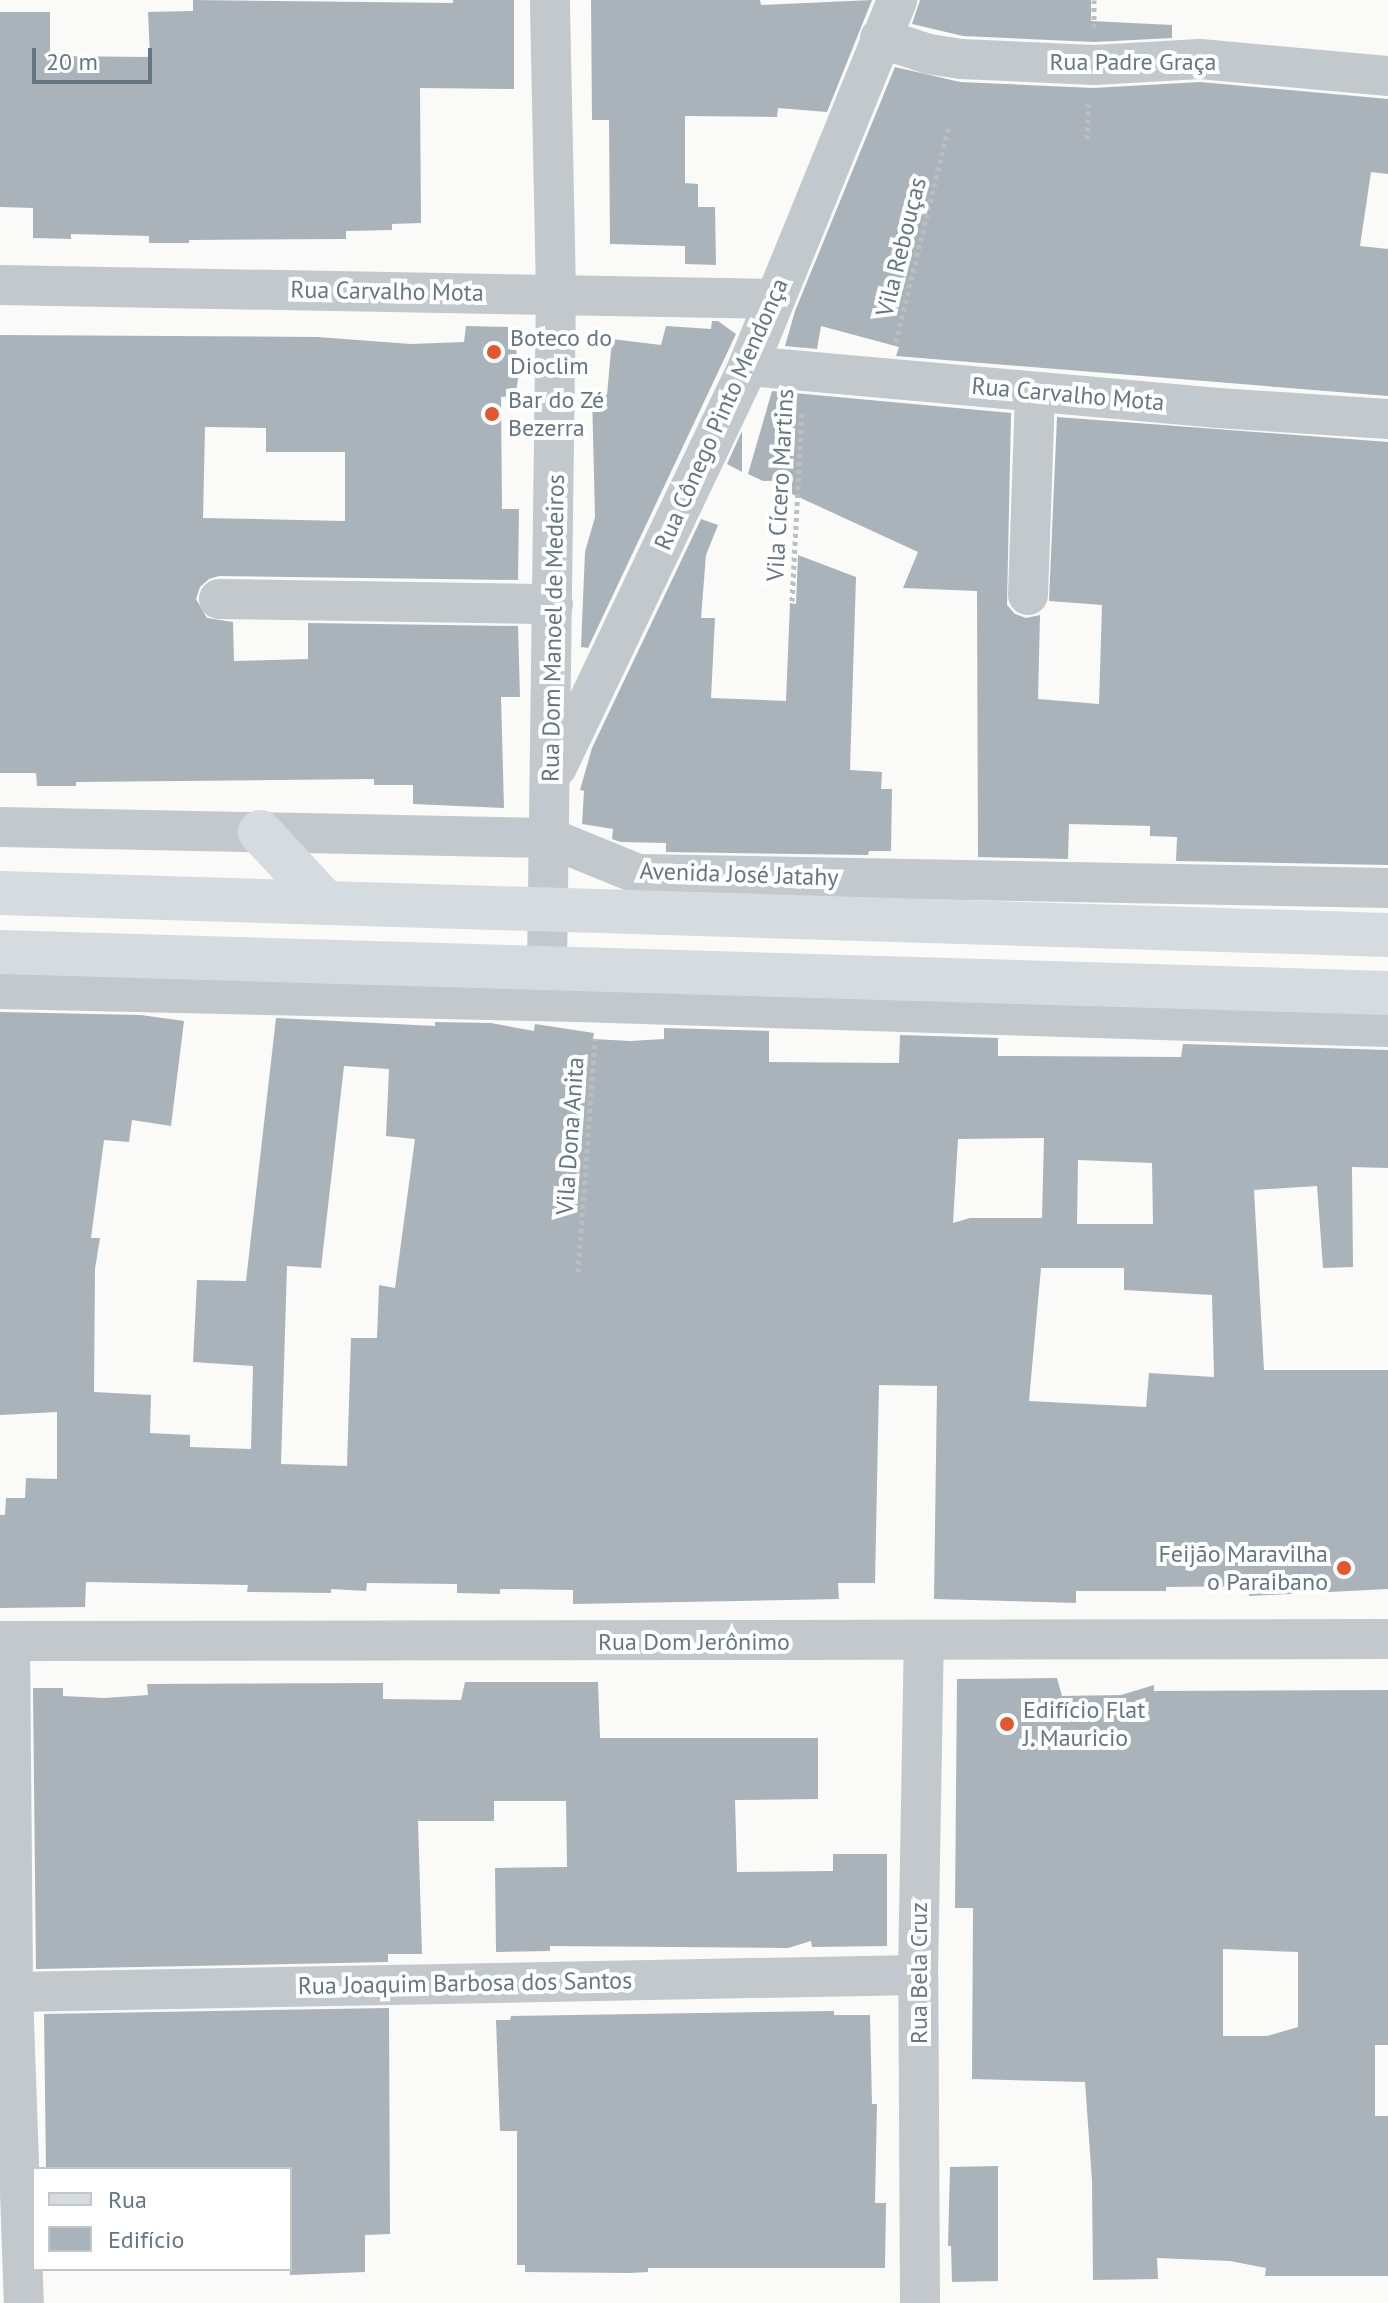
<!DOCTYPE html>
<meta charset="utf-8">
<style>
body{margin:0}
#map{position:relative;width:1388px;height:2303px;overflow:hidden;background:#fafaf8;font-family:"PT Sans",sans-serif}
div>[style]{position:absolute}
.building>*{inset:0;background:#aab3b9}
.path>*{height:5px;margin-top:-2.5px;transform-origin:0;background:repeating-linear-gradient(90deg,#bbbfc2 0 4px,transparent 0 8px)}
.minor>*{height:40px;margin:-20px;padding:0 20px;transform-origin:20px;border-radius:20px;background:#c3c8cc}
.major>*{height:44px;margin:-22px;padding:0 22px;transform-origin:22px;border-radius:22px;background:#d6dbdf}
.dots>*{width:22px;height:22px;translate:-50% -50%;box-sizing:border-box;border:4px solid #fff;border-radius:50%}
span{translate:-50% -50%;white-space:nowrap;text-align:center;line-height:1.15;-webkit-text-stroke:8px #fff;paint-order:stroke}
.street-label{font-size:24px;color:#657683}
.poi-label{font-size:24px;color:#657683}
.left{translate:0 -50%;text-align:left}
.right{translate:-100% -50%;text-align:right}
.legend{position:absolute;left:32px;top:2167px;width:260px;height:104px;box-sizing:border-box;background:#fff;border:2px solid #c1c8cd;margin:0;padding:10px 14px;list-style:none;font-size:24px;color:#657683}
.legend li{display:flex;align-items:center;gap:16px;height:40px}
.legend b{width:40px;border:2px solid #c1c8cd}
.scale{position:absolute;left:32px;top:48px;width:120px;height:36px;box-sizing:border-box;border:4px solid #657683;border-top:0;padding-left:10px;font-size:24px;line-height:28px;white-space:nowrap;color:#657683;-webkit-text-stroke:6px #fff;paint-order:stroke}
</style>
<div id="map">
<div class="building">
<div style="clip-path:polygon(193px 0,453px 3px,453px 0,514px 0,514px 89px,420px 88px,421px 223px,392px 224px,392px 230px,346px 231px,346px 239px,189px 240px,189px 243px,149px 243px,149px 236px,71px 234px,71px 239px,33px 238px,33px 208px,0 207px,0 12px,50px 12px,50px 56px,150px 57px,148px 12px,193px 11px)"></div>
<div style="clip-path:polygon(591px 0,760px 0,761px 5px,872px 0,827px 112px,778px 108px,777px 117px,685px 116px,685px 183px,698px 184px,698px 207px,715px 207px,716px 265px,685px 264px,685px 246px,610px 244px,609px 120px,592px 120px)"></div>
<div style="clip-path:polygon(920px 0,1091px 0,1091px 21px,1172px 25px,1172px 38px,1094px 42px,963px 36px,912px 24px)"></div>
<div style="clip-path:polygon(895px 67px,960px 82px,1093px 88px,1200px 82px,1388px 99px,1388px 174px,1371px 172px,1360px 246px,1388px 249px,1388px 396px,896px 356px,899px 347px,821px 326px,817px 349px,785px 346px,795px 311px)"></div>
<div style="clip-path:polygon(712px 321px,718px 321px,736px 334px,588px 648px,581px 647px,585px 552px,595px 517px,592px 393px,607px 395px,612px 339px,661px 345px,666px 326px,711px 329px)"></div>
<div style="clip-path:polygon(evenodd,466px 326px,515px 327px,518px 380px,515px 396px,501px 397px,502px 509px,519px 509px,518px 580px,219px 576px,209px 579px,200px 587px,196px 599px,207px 618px,233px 622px,234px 661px,308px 659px,308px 623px,518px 626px,520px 697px,501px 697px,504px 808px,413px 804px,413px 785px,374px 785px,374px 779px,76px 782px,76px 786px,37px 786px,36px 773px,0 773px,0 335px,317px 337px,411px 344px,464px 342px,466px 326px,205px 427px,266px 428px,266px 452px,345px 452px,345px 521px,203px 518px,205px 427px)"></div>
<div style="clip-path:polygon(772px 391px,1011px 413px,1007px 605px,1015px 614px,1026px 618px,1040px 615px,1038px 699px,1099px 704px,1102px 605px,1049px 601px,1057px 417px,1388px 442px,1388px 865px,1176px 861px,1177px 837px,1150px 836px,1150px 826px,1069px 824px,1068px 859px,978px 857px,977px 591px,903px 588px,918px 552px,792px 494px,792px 480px,763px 481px,748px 474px)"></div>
<div style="clip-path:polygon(742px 431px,742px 472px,727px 464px)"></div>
<div style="clip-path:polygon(701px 519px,718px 525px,706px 555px,701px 618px,715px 618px,711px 698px,786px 701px,790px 603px,796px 604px,798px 555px,856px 577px,850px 770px,882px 772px,881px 789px,892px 789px,891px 851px,869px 851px,868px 855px,666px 852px,666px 843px,621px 842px,612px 839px,613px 829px,582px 824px,584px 791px,580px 790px,592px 748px)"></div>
<div style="clip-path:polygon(evenodd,0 1012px,141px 1015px,184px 1021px,171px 1126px,132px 1120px,129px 1142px,104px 1140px,91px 1238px,100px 1238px,95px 1269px,94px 1392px,151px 1395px,150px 1433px,190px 1435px,190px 1447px,251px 1449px,253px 1366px,193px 1362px,197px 1280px,246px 1281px,276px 1018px,435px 1026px,435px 1022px,491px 1023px,534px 1031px,535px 1024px,594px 1033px,593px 1039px,630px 1041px,664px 1039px,664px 1028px,769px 1031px,769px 1062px,899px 1063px,900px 1035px,998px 1038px,998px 1056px,1181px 1057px,1183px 1044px,1388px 1050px,1388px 1168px,1352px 1167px,1353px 1267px,1323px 1268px,1317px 1186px,1254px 1190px,1264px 1370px,1388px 1370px,1388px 1589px,1249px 1596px,1251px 1586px,1166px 1587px,1166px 1591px,1076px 1591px,1076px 1603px,934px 1599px,937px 1386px,879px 1385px,875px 1583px,838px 1583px,839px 1599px,573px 1604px,573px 1590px,500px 1589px,500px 1594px,457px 1593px,457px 1584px,367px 1583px,366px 1591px,331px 1589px,331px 1593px,247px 1592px,248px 1585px,86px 1582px,85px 1607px,0 1608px,0 1515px,5px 1515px,6px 1498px,25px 1498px,26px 1478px,57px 1479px,57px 1412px,0 1415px,0 1012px,344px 1066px,389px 1069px,386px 1136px,415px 1139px,395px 1288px,379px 1285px,377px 1338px,351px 1338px,347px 1466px,281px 1464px,287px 1266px,321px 1268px,344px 1066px,0 1012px,1044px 1138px,1042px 1218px,970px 1218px,953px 1223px,958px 1139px,1044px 1138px,0 1012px,1078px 1160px,1152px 1163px,1153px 1224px,1077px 1224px,1078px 1160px,0 1012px,1041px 1268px,1124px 1268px,1124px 1290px,1212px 1295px,1214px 1377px,1149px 1373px,1146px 1407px,1029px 1401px,1041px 1268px)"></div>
<div style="clip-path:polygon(evenodd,1057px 1678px,1062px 1696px,1121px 1695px,1154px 1685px,1154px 1691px,1388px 1690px,1388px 2045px,1375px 2045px,1375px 2116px,1388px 2116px,1388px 2276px,1265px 2276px,1266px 2268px,1230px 2261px,1157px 2258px,1158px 2279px,1093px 2280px,1092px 2181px,1085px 2082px,972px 2079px,973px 1908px,955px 1908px,957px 1679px,1057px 1678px,1223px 1949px,1298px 1952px,1298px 2027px,1267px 2036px,1223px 2036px,1223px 1949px)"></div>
<div style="clip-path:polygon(465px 1682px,598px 1682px,600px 1738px,818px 1738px,818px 1799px,735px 1800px,737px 1872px,833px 1871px,833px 1854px,887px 1854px,887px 1946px,812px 1947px,811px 1941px,788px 1948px,550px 1946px,550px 1951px,496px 1952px,495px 1868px,567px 1867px,566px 1801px,494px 1801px,494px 1821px,418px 1821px,422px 1954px,388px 1954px,388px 1962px,36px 1969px,33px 1688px,63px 1688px,63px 1696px,104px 1698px,148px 1695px,147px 1684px,383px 1683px,383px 1699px,461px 1700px)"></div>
<div style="clip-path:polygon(389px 2008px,390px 2234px,365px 2235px,365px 2272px,290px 2275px,290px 2169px,46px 2169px,44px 2014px)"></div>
<div style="clip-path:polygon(834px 2011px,834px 2015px,870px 2015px,872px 2104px,877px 2104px,875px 2203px,886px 2203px,885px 2268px,648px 2268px,648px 2272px,629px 2273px,525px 2272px,525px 2265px,517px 2265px,517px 2131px,500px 2131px,496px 2020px,510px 2020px,511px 2016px)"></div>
<div style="clip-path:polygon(998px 2166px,998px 2281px,952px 2282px,951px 2246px,948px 2246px,950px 2167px)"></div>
</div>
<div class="path">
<div style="left:1094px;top:27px;width:27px;rotate:-90deg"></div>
<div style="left:1087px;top:139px;width:35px;rotate:-88deg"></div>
<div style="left:896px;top:342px;width:224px;rotate:-76.3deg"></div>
<div style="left:792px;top:601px;width:190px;rotate:-87deg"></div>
<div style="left:578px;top:1272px;width:234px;rotate:-85.8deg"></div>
</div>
<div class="minor">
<div style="left:880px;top:38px;width:52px;rotate:18.1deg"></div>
<div style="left:929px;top:54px;width:32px;rotate:9deg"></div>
<div style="left:961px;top:59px;width:133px;rotate:2.6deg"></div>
<div style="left:1094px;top:65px;width:106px;rotate:-3.2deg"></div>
<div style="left:1200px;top:59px;width:189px;rotate:5.2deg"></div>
<div style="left:0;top:285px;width:774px;rotate:1.04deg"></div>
<div style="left:748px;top:366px;width:472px;rotate:5.1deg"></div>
<div style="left:1218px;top:408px;width:170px;rotate:3.7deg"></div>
<div style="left:1028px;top:595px;width:203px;rotate:-88deg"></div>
<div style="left:219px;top:599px;width:334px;rotate:0.9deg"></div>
<div style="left:557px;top:767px;width:444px;rotate:-64.5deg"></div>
<div style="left:748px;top:366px;width:395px;rotate:-67.8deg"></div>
<div style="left:0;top:827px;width:550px;rotate:1.15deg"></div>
<div style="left:550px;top:838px;width:95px;rotate:22.2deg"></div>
<div style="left:638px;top:874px;width:750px;rotate:1.07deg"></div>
<div style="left:547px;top:968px;width:675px;rotate:-89.24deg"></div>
<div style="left:556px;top:293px;width:293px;rotate:-91.2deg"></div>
<div style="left:0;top:989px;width:578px;rotate:1.29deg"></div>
<div style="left:578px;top:1002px;width:810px;rotate:1.77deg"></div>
<div style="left:0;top:1641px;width:1388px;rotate:-0.08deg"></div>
<div style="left:10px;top:1641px;width:351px;rotate:89.5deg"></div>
<div style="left:13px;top:1992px;width:311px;rotate:88deg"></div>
<div style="left:13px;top:1992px;width:905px;rotate:-1.08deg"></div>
<div style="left:920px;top:2303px;width:328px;rotate:-90.3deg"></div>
<div style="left:918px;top:1975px;width:333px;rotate:-89deg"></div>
</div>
<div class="major">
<div style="left:260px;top:832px;width:97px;rotate:47.1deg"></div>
<div style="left:0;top:893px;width:1389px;rotate:1.73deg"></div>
<div style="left:0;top:952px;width:1389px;rotate:1.69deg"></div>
</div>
<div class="dots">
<div style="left:494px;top:352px;background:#e4572e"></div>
<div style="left:492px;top:414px;background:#e4572e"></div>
<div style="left:1344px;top:1568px;background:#e4572e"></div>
<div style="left:1007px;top:1724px;background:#e4572e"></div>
</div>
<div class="street-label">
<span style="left:1133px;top:62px">Rua Padre Graça</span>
<span style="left:901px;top:247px;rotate:-76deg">Vila Rebouças</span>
<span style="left:387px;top:291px;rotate:1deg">Rua Carvalho Mota</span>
<span style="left:1068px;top:394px;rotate:5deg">Rua Carvalho Mota</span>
<span style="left:721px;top:414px;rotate:-66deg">Rua Cônego Pinto Mendonça</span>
<span style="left:780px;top:485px;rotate:-87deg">Vila Cícero Martins</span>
<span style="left:553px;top:628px;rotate:-89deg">Rua Dom Manoel de Medeiros</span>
<span style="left:739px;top:874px;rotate:2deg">Avenida José Jatahy</span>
<span style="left:570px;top:1136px;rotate:-86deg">Vila Dona Anita</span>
<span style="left:694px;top:1642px">Rua Dom Jerônimo</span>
<span style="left:919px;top:1973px;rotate:-90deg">Rua Bela Cruz</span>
<span style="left:465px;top:1983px;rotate:-1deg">Rua Joaquim Barbosa dos Santos</span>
</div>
<div class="poi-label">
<span class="left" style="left:510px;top:352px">Boteco do<br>Dioclim</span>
<span class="left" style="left:508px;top:414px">Bar do Zé<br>Bezerra</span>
<span class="right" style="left:1328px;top:1568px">Feijão Maravilha<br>o Paraibano</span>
<span class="left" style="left:1023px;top:1724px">Edifício Flat<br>J. Mauricio</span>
</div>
<ul class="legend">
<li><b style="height:10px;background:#d6dbdf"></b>Rua</li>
<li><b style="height:22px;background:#aab3b9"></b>Edifício</li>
</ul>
<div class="scale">20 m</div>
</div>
